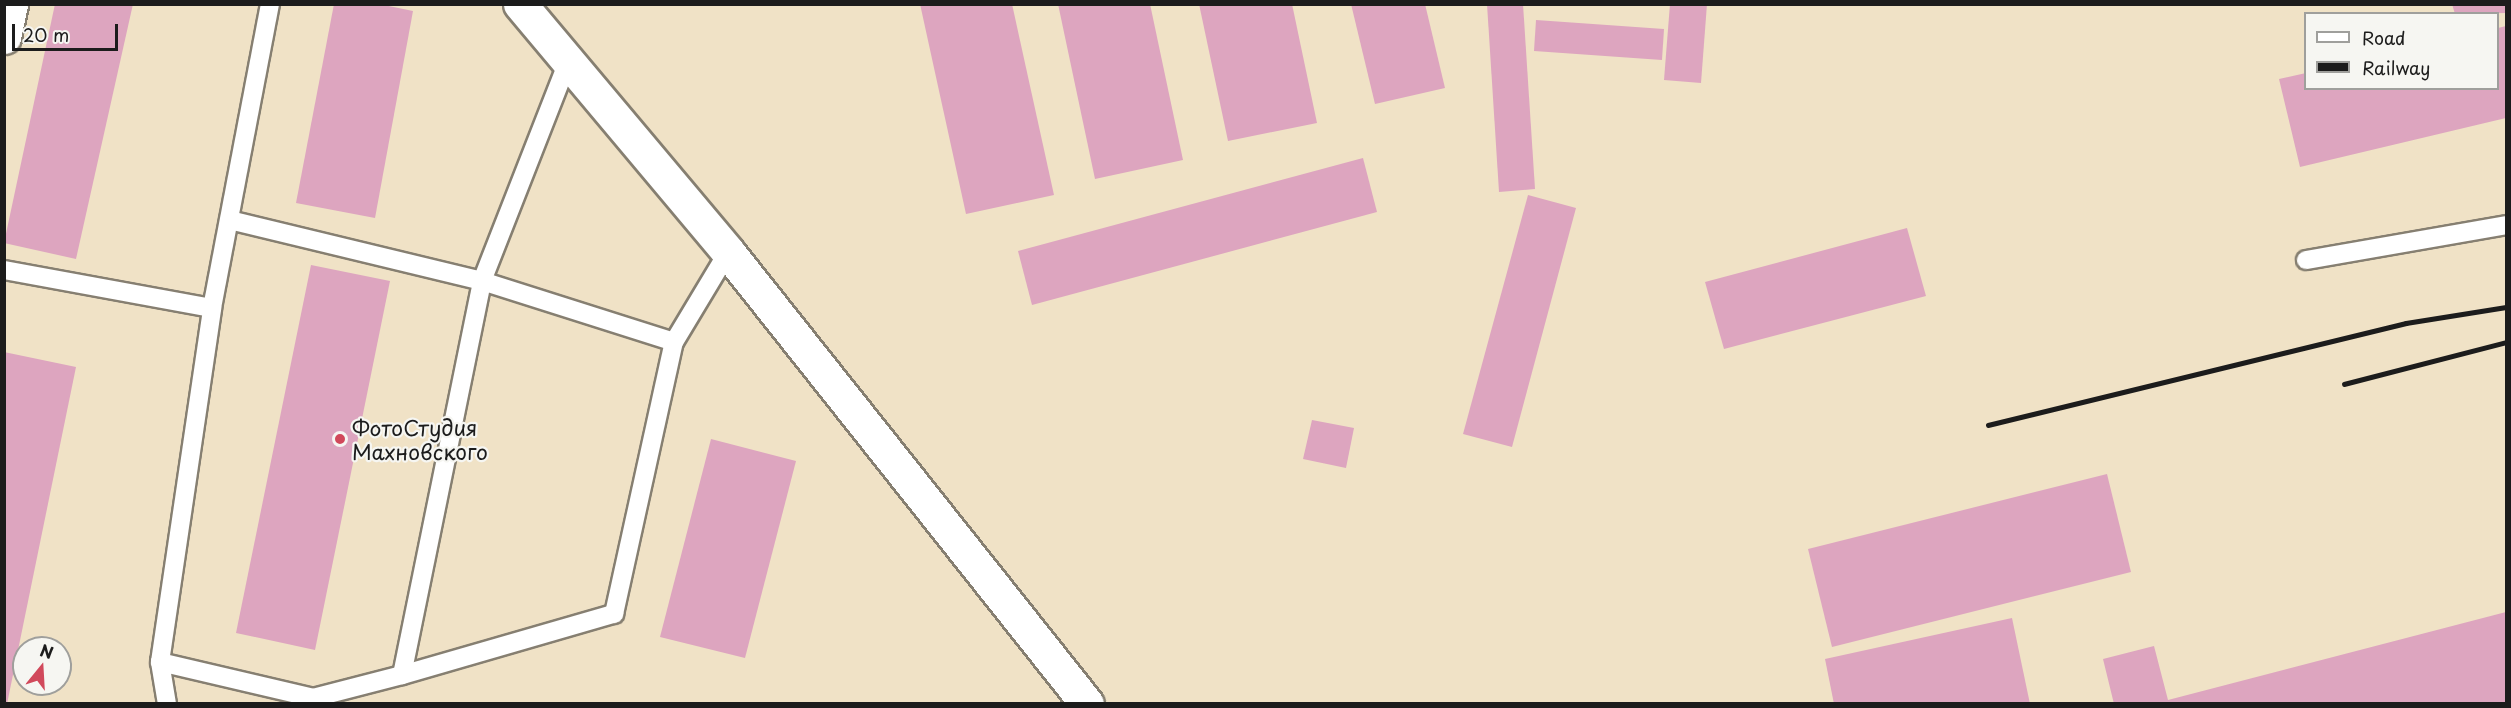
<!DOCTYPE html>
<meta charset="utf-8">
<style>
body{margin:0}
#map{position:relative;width:2511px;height:708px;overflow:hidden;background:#f0e2c6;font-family:"Playpen Sans",sans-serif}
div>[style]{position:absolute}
.building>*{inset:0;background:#dda5bf}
.roads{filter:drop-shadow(2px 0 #867f71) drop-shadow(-2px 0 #867f71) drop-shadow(0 2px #867f71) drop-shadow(0 -2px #867f71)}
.service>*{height:18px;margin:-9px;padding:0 9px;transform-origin:9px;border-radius:9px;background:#fff}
.minor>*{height:33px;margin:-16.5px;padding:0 16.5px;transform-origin:16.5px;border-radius:16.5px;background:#fff}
.tertiary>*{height:33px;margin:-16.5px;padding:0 16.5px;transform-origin:16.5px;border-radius:16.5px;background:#fff}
.rail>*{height:4.5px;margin:-2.25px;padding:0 2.25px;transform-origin:2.25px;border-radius:2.25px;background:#1c1c1c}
.dots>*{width:16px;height:16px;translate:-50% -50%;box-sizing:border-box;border:3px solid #f6f6f2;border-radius:50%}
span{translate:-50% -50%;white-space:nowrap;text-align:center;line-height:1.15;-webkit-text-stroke:4.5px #f6f6f2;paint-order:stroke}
.poi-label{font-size:21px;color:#1c1c1c}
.left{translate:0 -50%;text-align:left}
.frame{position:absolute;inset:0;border:6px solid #1c1c1c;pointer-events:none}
.legend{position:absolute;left:2304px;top:12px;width:195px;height:78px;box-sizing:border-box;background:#f6f6f2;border:2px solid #9f9f9c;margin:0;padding:8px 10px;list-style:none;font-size:18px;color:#1c1c1c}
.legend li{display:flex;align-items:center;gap:12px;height:30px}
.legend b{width:30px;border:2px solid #9f9f9c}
.north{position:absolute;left:12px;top:636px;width:60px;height:60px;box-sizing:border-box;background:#f6f6f2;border:2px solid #9f9f9c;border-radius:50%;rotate:18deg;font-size:16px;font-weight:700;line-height:24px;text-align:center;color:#1c1c1c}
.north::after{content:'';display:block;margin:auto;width:21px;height:27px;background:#d1495b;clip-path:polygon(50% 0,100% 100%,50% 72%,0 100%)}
.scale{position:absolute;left:12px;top:24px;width:106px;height:27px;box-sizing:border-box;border:3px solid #1c1c1c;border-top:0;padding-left:8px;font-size:18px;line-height:21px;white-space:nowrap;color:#1c1c1c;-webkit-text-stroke:4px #f6f6f2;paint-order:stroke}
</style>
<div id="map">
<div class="building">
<div style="clip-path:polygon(55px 4px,133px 4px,76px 259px,4px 243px)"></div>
<div style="clip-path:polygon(334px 4px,379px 4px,413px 11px,375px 218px,296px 203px)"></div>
<div style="clip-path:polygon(920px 4px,1012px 4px,1054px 195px,966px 214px)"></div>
<div style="clip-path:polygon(1058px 4px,1150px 4px,1183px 160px,1095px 179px)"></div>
<div style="clip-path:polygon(1199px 4px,1292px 4px,1317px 123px,1228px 141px)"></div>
<div style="clip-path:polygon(1351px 4px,1425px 4px,1445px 88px,1375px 104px)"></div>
<div style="clip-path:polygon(1487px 4px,1523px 4px,1535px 189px,1499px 192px)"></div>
<div style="clip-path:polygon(1670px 4px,1707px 4px,1701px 83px,1664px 80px)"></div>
<div style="clip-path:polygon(2452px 4px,2506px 4px,2506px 13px,2455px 14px)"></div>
<div style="clip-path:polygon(1536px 20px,1664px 29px,1662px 60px,1534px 51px)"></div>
<div style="clip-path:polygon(2506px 26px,2506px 118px,2300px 167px,2279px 79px,2306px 73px,2306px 88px,2498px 88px,2498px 28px)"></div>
<div style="clip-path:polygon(1363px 158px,1377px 212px,1032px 305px,1018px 251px)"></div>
<div style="clip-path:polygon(1528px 195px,1576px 208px,1512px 447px,1463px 434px)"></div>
<div style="clip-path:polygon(1907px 228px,1926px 296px,1724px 349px,1705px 282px)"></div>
<div style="clip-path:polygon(311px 265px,390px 281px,315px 650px,236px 633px)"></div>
<div style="clip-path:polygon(4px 352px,76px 367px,7px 704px,4px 704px)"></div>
<div style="clip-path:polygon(1312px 420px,1354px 428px,1346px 468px,1303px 459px)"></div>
<div style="clip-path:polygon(711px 439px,796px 461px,745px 658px,660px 637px)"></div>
<div style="clip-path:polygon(2107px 474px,2131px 572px,1832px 647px,1808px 549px)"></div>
<div style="clip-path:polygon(2506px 612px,2506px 704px,2114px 704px,2103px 659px,2154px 646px,2168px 700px)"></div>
<div style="clip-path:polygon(2012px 618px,2030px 704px,1834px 704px,1825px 659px)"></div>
</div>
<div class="roads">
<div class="service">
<div style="left:230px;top:220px;width:259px;rotate:13.6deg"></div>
<div style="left:482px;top:281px;width:201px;rotate:17.6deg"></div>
<div style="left:674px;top:342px;width:105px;rotate:-59deg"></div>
<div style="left:2306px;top:260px;width:203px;rotate:-9.9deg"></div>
<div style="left:4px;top:270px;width:211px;rotate:10.4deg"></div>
<div style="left:160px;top:662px;width:157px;rotate:13.2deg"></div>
<div style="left:313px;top:698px;width:92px;rotate:-14.5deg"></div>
<div style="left:402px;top:675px;width:402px;rotate:-78.5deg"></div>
<div style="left:482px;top:281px;width:236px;rotate:-68.6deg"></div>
<div style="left:402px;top:675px;width:221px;rotate:-16.1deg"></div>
<div style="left:614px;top:614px;width:279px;rotate:-77.6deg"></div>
<div style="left:167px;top:704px;width:43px;rotate:-99.5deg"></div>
<div style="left:160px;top:662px;width:358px;rotate:-81.6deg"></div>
<div style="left:212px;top:308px;width:309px;rotate:-79.2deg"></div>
</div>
<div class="minor">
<div style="left:4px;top:37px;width:34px;rotate:-78deg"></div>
</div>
<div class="tertiary">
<div style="left:520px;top:4px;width:324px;rotate:50deg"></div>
<div style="left:728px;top:252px;width:577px;rotate:51.54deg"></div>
</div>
</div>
<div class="rail">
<div style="left:2344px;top:384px;width:167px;rotate:-14.5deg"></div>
<div style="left:1988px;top:425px;width:430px;rotate:-13.7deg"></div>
<div style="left:2406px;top:323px;width:101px;rotate:-9.1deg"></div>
</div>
<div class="dots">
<div style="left:340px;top:439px;background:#d1495b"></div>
</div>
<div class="poi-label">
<span class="left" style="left:352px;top:439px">ФотоСтудия<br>Махновского</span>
</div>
<div class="frame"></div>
<ul class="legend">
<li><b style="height:8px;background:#fff"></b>Road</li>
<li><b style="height:8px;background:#1c1c1c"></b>Railway</li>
</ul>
<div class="north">N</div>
<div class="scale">20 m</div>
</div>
